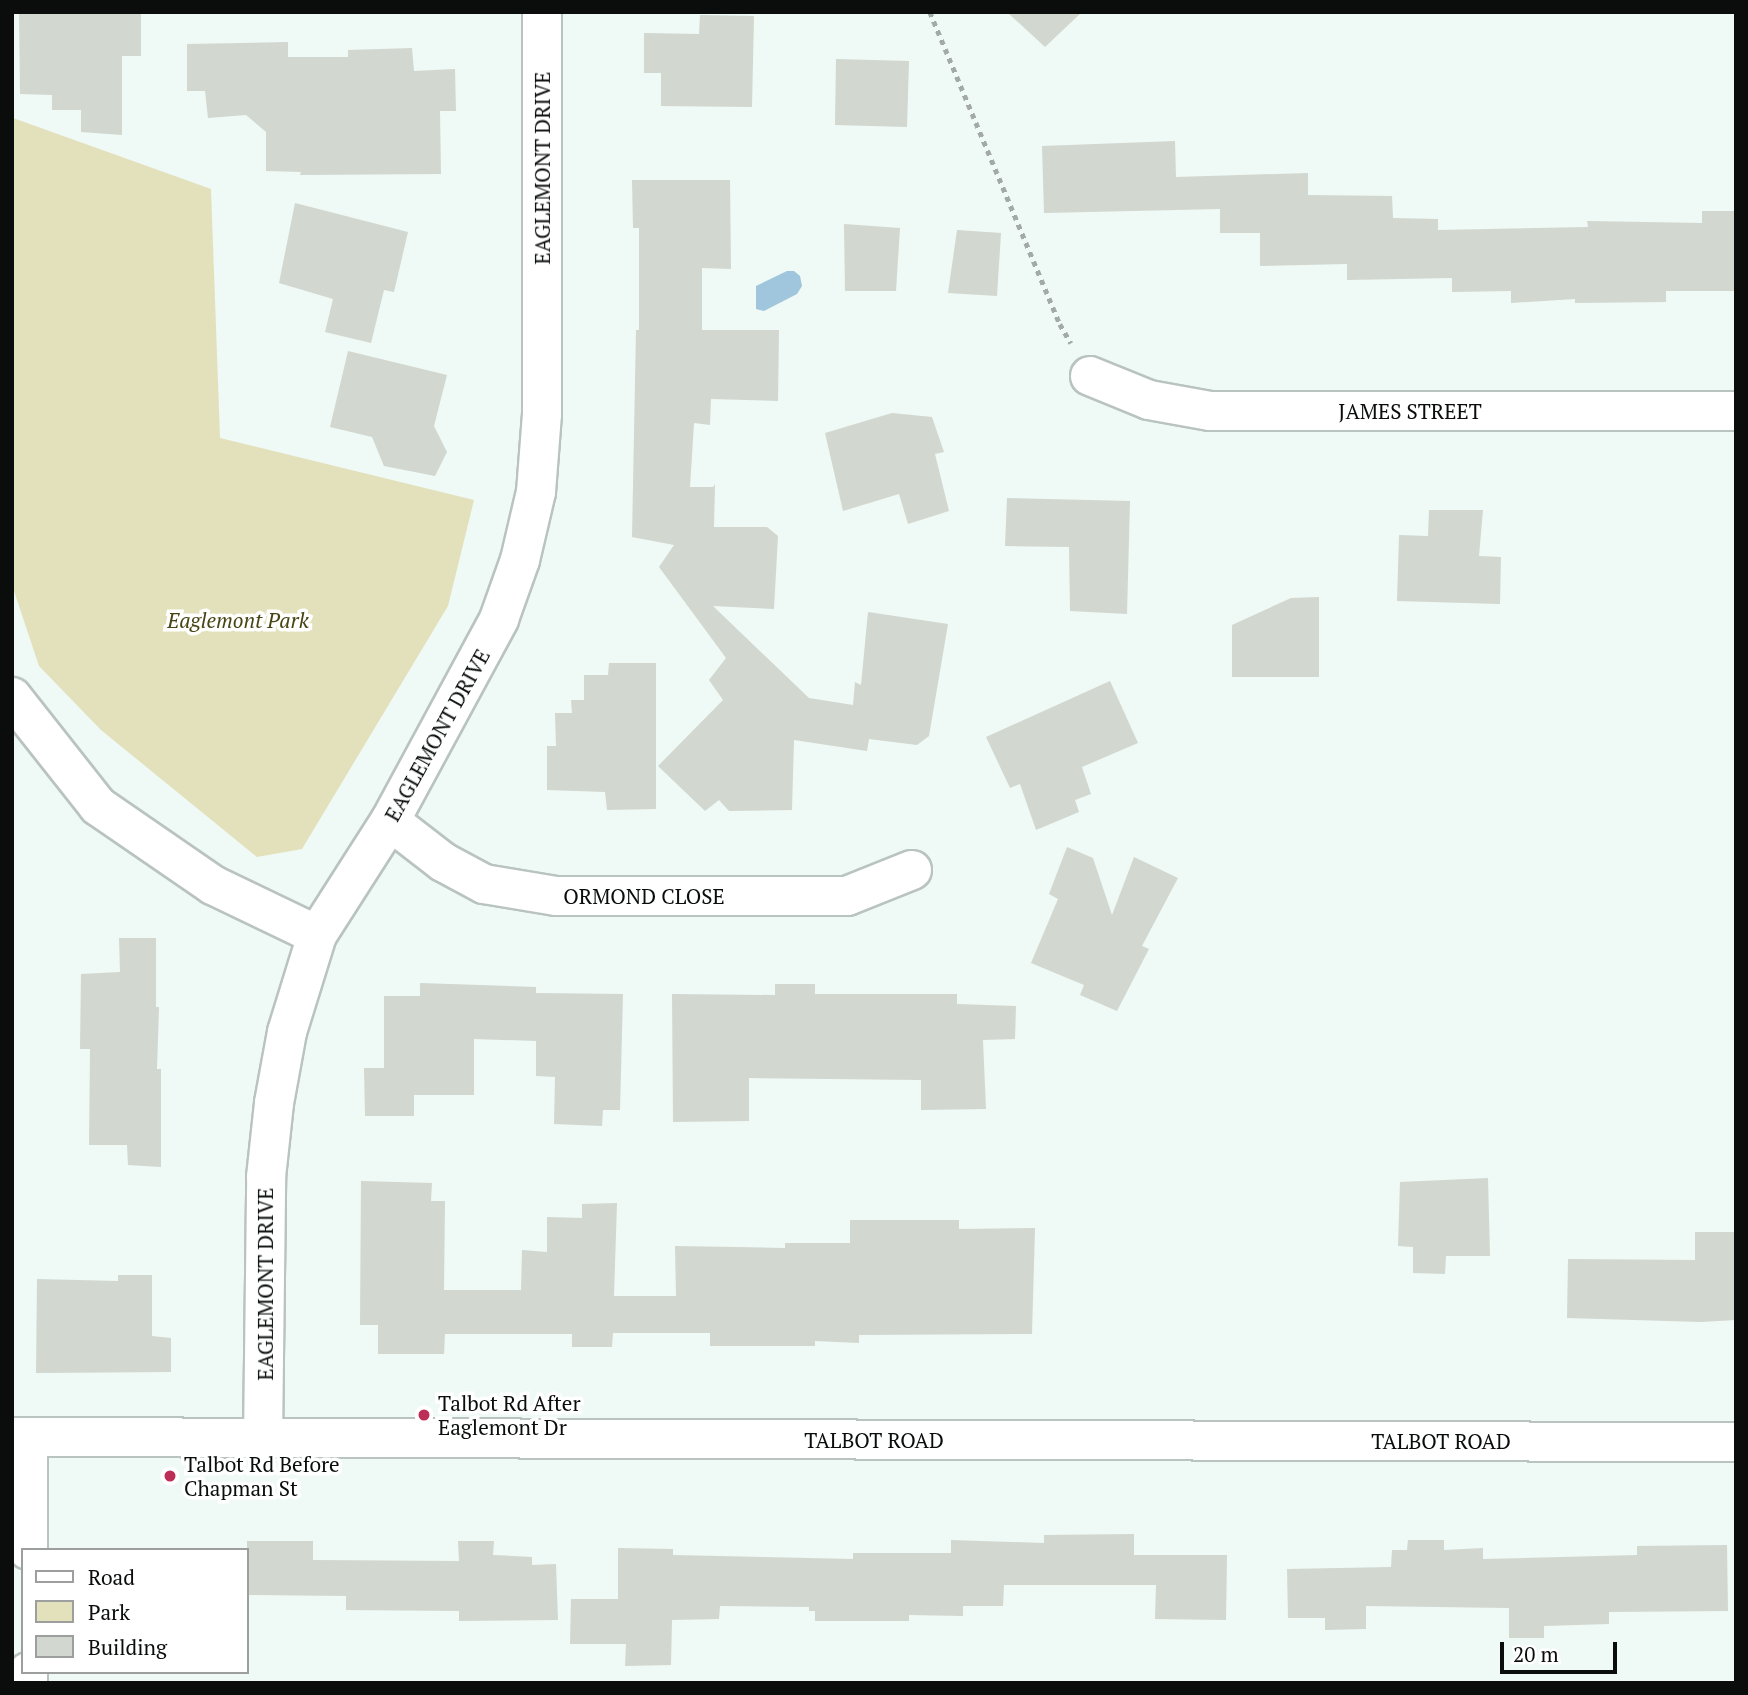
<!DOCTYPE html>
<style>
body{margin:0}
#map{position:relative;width:1748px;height:1695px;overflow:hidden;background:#eff9f5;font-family:"PT Serif",serif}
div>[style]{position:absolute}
.green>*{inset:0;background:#e3e1bb}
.water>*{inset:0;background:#9fc6dd}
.building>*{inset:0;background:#d2d7d0}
.path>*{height:4.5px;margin-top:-2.25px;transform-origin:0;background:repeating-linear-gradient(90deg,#a2a9a6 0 5px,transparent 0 10px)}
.roads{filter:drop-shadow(2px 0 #b9c3bf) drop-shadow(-2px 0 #b9c3bf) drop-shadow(0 2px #b9c3bf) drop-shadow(0 -2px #b9c3bf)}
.street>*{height:38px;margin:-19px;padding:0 19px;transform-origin:19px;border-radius:19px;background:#fff}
.secondary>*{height:38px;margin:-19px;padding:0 19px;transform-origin:19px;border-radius:19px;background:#fff}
.dots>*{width:19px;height:19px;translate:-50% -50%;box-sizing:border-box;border:4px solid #fff;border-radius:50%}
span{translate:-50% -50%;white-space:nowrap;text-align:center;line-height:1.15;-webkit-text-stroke:7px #fff;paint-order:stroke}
.street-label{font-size:21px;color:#0a0d0c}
.park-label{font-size:21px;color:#484515;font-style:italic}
.poi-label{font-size:21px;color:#0a0d0c}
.left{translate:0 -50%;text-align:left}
.frame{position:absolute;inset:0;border:14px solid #0a0d0c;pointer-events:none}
.legend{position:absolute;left:21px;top:1548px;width:228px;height:126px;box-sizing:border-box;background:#fff;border:2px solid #9d9e9e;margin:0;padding:9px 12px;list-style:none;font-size:21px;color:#0a0d0c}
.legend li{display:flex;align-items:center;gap:14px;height:35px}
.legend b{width:35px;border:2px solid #9d9e9e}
.scale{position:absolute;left:1500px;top:1642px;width:117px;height:32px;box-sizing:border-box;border:4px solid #0a0d0c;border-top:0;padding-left:9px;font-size:21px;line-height:24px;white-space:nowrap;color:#0a0d0c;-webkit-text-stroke:5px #fff;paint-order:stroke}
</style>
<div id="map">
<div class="green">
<div style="clip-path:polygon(13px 118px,211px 189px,220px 438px,474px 500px,448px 606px,302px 849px,257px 857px,101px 730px,39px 666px,14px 591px)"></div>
</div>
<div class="water">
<div style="clip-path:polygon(787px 271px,794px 271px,800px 276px,802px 286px,797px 294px,764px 311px,756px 309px,756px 286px)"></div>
</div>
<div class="building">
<div style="clip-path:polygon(19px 12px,141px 14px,141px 56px,122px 56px,122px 135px,81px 132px,81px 110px,52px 110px,52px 95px,20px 94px)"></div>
<div style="clip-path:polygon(1007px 12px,1082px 12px,1045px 47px)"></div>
<div style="clip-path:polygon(700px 15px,754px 16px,752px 107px,661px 106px,661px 73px,644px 73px,644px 33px,699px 34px)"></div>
<div style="clip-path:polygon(288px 42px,288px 57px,348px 57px,348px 50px,412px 48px,414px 71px,455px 69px,456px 111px,440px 111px,441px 174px,300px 175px,301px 172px,266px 171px,266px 132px,246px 115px,208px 118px,205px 91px,187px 91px,187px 44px)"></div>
<div style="clip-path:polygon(836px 59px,909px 61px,907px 127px,835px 125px)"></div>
<div style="clip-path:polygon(1175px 141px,1176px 177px,1308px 173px,1308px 195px,1392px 196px,1393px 218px,1438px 219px,1438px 230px,1588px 227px,1587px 221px,1702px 223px,1702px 211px,1736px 211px,1736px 291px,1666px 291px,1666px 302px,1575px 303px,1575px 299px,1511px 303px,1511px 291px,1452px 292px,1452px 278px,1347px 280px,1347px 264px,1260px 266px,1260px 233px,1220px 233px,1220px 209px,1044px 213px,1042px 146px)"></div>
<div style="clip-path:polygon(632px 180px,730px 180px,731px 269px,702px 268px,702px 330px,779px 330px,778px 401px,711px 399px,710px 425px,694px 423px,690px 487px,713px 487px,715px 484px,714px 527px,767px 527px,778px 536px,774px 609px,713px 606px,809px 698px,853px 705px,855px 682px,861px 685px,868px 612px,948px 624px,929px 736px,917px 745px,869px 739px,867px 751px,794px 740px,792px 810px,729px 811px,719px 800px,705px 811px,658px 766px,723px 700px,709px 680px,726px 658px,659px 567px,674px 545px,632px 537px,636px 330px,639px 330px,639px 228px,633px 228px)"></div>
<div style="clip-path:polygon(295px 203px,408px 232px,394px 292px,384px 290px,371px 343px,325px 332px,333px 299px,279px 283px)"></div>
<div style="clip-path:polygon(844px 224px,900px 228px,896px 291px,845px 291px)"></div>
<div style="clip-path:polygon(957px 230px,1001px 233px,997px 296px,948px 293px)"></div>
<div style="clip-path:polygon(348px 351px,447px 375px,434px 426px,447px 452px,435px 476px,384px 466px,372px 437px,330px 427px)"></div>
<div style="clip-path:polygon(892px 413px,932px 417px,944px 452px,935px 454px,949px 511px,908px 524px,899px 494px,843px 511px,825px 433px)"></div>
<div style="clip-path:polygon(1007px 498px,1130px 501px,1127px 614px,1070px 611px,1069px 547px,1005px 546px)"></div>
<div style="clip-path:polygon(1429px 510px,1483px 510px,1479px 556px,1501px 557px,1500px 604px,1397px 601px,1399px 535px,1428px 536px)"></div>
<div style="clip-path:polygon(1319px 597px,1319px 677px,1232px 677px,1232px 625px,1291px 598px)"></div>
<div style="clip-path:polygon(609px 663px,656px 663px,656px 809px,607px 810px,605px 792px,547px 790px,547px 746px,556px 746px,555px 713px,572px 713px,571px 700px,584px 700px,584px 675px,608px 675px)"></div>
<div style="clip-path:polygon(1110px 681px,1138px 743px,1082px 767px,1091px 794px,1075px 800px,1079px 812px,1036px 830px,1020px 784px,1010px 788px,986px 737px)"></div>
<div style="clip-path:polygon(1067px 847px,1093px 858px,1112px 915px,1134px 857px,1178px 878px,1142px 946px,1149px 949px,1117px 1011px,1080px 995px,1084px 985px,1031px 963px,1058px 899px,1049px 894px)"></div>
<div style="clip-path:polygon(119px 938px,156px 938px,156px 1007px,159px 1007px,157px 1069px,161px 1069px,161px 1167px,128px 1165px,127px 1145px,89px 1145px,90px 1049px,80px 1049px,81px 974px,120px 972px)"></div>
<div style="clip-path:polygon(420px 983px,536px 987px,536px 993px,623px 994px,620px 1110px,603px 1110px,602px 1126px,554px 1124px,555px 1077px,536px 1076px,536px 1041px,474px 1039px,474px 1095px,414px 1095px,414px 1116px,365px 1116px,364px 1068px,384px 1068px,384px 996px,420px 996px)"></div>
<div style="clip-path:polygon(775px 984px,815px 984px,815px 994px,957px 994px,957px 1004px,1016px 1006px,1015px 1039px,983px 1040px,986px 1109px,921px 1110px,921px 1080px,749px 1078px,749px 1121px,673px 1122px,672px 994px,775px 995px)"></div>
<div style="clip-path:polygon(1488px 1178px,1490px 1256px,1446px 1256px,1445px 1274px,1413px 1273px,1413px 1247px,1398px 1246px,1400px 1182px)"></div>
<div style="clip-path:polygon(361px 1181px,432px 1183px,431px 1201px,445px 1201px,444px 1290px,521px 1290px,522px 1250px,547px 1252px,547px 1217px,582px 1218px,582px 1204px,617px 1203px,614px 1296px,676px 1296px,675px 1246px,785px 1248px,785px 1243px,850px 1243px,850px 1220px,959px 1220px,959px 1229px,1035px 1228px,1032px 1334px,859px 1335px,859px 1343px,815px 1341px,815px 1346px,710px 1346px,710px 1333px,613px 1333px,612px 1347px,572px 1347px,572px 1334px,445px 1334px,444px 1354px,378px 1354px,378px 1325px,360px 1325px)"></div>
<div style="clip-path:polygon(1695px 1232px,1736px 1232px,1736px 1320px,1701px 1322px,1567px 1318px,1568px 1259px,1695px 1260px)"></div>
<div style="clip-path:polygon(118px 1275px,152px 1275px,152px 1336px,171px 1338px,171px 1372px,36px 1373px,37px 1279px,118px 1281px)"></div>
<div style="clip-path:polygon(1134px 1534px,1134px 1555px,1227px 1555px,1226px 1620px,1155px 1619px,1156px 1585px,1004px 1585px,1003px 1606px,963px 1606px,963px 1616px,909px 1615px,909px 1621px,815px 1621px,815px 1611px,809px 1611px,809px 1607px,720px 1606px,719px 1619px,672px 1620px,671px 1665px,625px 1666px,626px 1644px,570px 1644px,571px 1599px,618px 1599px,618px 1548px,673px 1549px,673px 1555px,853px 1559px,853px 1553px,951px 1553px,951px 1540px,1044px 1543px,1044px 1535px)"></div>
<div style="clip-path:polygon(1408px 1540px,1444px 1540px,1444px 1550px,1483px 1548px,1483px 1559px,1637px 1555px,1637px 1546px,1727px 1545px,1728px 1611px,1609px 1612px,1609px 1624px,1544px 1626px,1544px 1638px,1509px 1638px,1509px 1608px,1366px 1606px,1366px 1629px,1325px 1630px,1325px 1618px,1288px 1618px,1287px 1569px,1391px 1567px,1392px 1550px,1407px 1550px)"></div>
<div style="clip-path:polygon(247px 1541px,313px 1541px,313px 1560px,459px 1561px,458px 1541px,494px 1541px,493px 1555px,532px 1557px,532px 1565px,556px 1564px,558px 1620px,459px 1621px,459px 1611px,346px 1610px,346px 1596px,247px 1595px)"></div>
</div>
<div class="path">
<div style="left:930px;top:12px;width:338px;rotate:67.4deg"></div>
<div style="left:1060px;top:324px;width:22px;rotate:60deg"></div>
</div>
<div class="roads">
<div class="street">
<div style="left:1090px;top:376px;width:64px;rotate:22.1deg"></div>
<div style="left:1149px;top:400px;width:62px;rotate:10.2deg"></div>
<div style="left:1210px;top:411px;width:526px"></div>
<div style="left:12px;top:697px;width:139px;rotate:51.7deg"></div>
<div style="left:98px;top:806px;width:140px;rotate:34.5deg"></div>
<div style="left:213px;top:885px;width:115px;rotate:25.7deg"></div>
<div style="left:390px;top:821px;width:67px;rotate:37.7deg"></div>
<div style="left:443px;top:862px;width:47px;rotate:28.2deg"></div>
<div style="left:484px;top:884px;width:73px;rotate:9.5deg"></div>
<div style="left:556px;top:896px;width:291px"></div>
<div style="left:847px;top:896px;width:70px;rotate:-21.8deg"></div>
<div style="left:263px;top:1440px;width:263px;rotate:-89.3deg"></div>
<div style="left:266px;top:1177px;width:74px;rotate:-83.8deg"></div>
<div style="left:274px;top:1103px;width:72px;rotate:-79.6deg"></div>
<div style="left:287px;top:1032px;width:102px;rotate:-72.8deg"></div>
<div style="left:317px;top:935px;width:135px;rotate:-57.4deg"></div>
<div style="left:390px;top:821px;width:230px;rotate:-61.6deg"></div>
<div style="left:499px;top:619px;width:63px;rotate:-70.4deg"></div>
<div style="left:520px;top:560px;width:70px;rotate:-76.8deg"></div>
<div style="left:536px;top:492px;width:78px;rotate:-85.6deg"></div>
<div style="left:542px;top:414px;width:402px;rotate:-90deg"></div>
<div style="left:28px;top:1550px;width:113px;rotate:-90deg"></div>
<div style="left:28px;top:1683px;width:11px;rotate:-90deg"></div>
</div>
<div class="secondary">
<div style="left:12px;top:1437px;width:1724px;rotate:0.17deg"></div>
</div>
</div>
<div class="dots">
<div style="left:424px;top:1415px;background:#bd2e57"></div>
<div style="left:170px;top:1476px;background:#bd2e57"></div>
</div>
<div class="street-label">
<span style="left:542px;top:168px;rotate:-90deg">EAGLEMONT DRIVE</span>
<span style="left:1410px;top:411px">JAMES STREET</span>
<span style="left:437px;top:735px;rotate:-61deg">EAGLEMONT DRIVE</span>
<span style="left:644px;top:896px">ORMOND CLOSE</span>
<span style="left:265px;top:1284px;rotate:-90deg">EAGLEMONT DRIVE</span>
<span style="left:874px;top:1440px">TALBOT ROAD</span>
<span style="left:1441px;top:1441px">TALBOT ROAD</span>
</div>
<div class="park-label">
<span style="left:238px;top:620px">Eaglemont Park</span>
</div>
<div class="poi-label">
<span class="left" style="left:438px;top:1415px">Talbot Rd After<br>Eaglemont Dr</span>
<span class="left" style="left:184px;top:1476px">Talbot Rd Before<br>Chapman St</span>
</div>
<div class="frame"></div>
<ul class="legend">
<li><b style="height:9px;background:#fff"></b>Road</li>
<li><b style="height:19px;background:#e3e1bb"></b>Park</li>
<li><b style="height:19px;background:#d2d7d0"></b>Building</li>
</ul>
<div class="scale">20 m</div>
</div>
